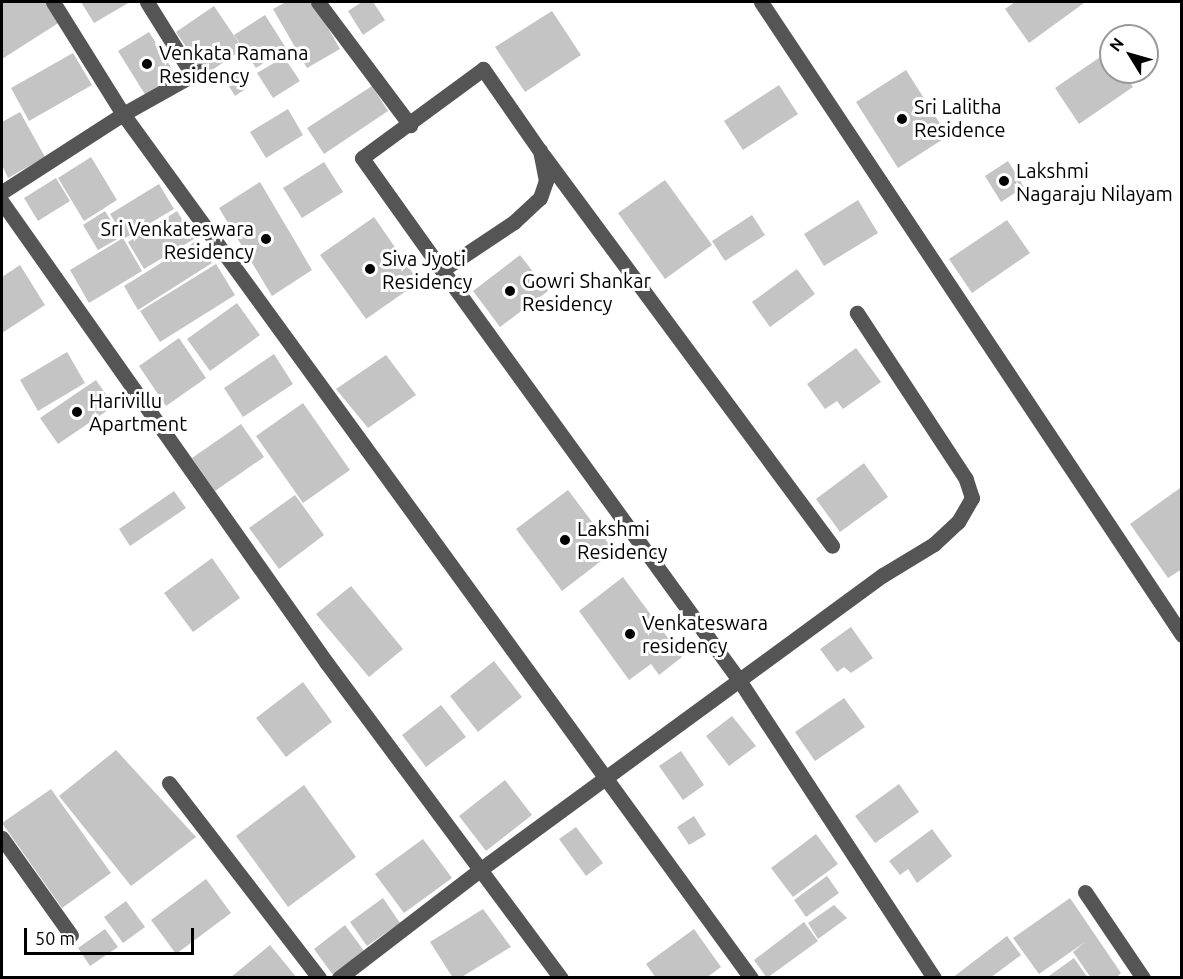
<!DOCTYPE html>
<style>
body{margin:0}
#map{position:relative;width:1183px;height:979px;overflow:hidden;background:#fff;font-family:Ubuntu,sans-serif}
div>[style]{position:absolute}
.building>*{inset:0;background:#c4c4c4}
.minor>*{height:15px;margin:-7.5px;padding:0 7.5px;transform-origin:7.5px;border-radius:7.5px;background:#555}
.dots>*{width:16px;height:16px;translate:-50% -50%;box-sizing:border-box;border:3px solid #fff;border-radius:50%}
span{translate:-50% -50%;white-space:nowrap;text-align:center;line-height:1.15;-webkit-text-stroke:6px #fff;paint-order:stroke}
.poi-label{font-size:20px;color:#000}
.left{translate:0 -50%;text-align:left}
.right{translate:-100% -50%;text-align:right}
.frame{position:absolute;inset:0;border:3px solid #000;pointer-events:none}
.north{position:absolute;left:1099px;top:24px;width:60px;height:60px;box-sizing:border-box;background:#fff;border:2px solid #999;border-radius:50%;rotate:307deg;font-size:16px;font-weight:700;line-height:24px;text-align:center;color:#000}
.north::after{content:'';display:block;margin:auto;width:21px;height:27px;background:#000;clip-path:polygon(50% 0,100% 100%,50% 72%,0 100%)}
.scale{position:absolute;left:24px;top:928px;width:170px;height:27px;box-sizing:border-box;border:3px solid #000;border-top:0;padding-left:8px;font-size:18px;line-height:21px;white-space:nowrap;color:#000;-webkit-text-stroke:4px #fff;paint-order:stroke}
</style>
<div id="map">
<div class="building">
<div style="clip-path:polygon(2px 2px,47px 2px,60px 22px,2px 59px)"></div>
<div style="clip-path:polygon(81px 2px,130px 2px,94px 23px)"></div>
<div style="clip-path:polygon(286px 2px,313px 2px,340px 49px,307px 68px,273px 9px)"></div>
<div style="clip-path:polygon(362px 2px,373px 2px,385px 20px,363px 35px,348px 11px)"></div>
<div style="clip-path:polygon(1015px 2px,1082px 2px,1084px 3px,1029px 43px,1005px 9px)"></div>
<div style="clip-path:polygon(214px 6px,243px 49px,205px 75px,176px 32px)"></div>
<div style="clip-path:polygon(552px 11px,581px 55px,525px 92px,495px 47px)"></div>
<div style="clip-path:polygon(265px 15px,286px 48px,256px 68px,234px 35px)"></div>
<div style="clip-path:polygon(149px 32px,177px 77px,146px 96px,118px 51px)"></div>
<div style="clip-path:polygon(1109px 51px,1111px 72px,1123px 72px,1133px 87px,1079px 124px,1055px 88px)"></div>
<div style="clip-path:polygon(73px 53px,92px 85px,29px 121px,11px 88px)"></div>
<div style="clip-path:polygon(284px 57px,300px 81px,273px 98px,257px 73px)"></div>
<div style="clip-path:polygon(906px 70px,948px 136px,898px 168px,856px 102px)"></div>
<div style="clip-path:polygon(237px 73px,247px 88px,235px 96px,225px 80px)"></div>
<div style="clip-path:polygon(779px 85px,798px 114px,743px 150px,724px 121px)"></div>
<div style="clip-path:polygon(372px 86px,388px 111px,324px 154px,307px 128px)"></div>
<div style="clip-path:polygon(288px 109px,303px 135px,266px 158px,250px 132px)"></div>
<div style="clip-path:polygon(20px 112px,45px 157px,8px 178px,2px 165px,2px 122px)"></div>
<div style="clip-path:polygon(91px 157px,117px 200px,84px 221px,58px 178px)"></div>
<div style="clip-path:polygon(1008px 161px,1024px 187px,1001px 202px,985px 176px)"></div>
<div style="clip-path:polygon(324px 162px,343px 192px,302px 218px,283px 188px)"></div>
<div style="clip-path:polygon(56px 178px,70px 201px,38px 221px,24px 198px)"></div>
<div style="clip-path:polygon(665px 180px,712px 245px,665px 279px,618px 213px)"></div>
<div style="clip-path:polygon(260px 182px,312px 270px,272px 296px,219px 208px)"></div>
<div style="clip-path:polygon(159px 184px,174px 209px,125px 238px,110px 214px)"></div>
<div style="clip-path:polygon(858px 200px,878px 233px,824px 266px,804px 234px)"></div>
<div style="clip-path:polygon(105px 211px,121px 237px,98px 250px,83px 225px)"></div>
<div style="clip-path:polygon(177px 211px,194px 239px,144px 269px,128px 242px)"></div>
<div style="clip-path:polygon(752px 215px,765px 235px,725px 261px,712px 241px)"></div>
<div style="clip-path:polygon(374px 217px,419px 282px,366px 319px,320px 255px)"></div>
<div style="clip-path:polygon(1007px 220px,1030px 253px,972px 293px,949px 259px)"></div>
<div style="clip-path:polygon(123px 238px,142px 271px,89px 303px,70px 270px)"></div>
<div style="clip-path:polygon(198px 240px,212px 263px,138px 310px,124px 286px)"></div>
<div style="clip-path:polygon(520px 255px,548px 291px,500px 327px,473px 291px)"></div>
<div style="clip-path:polygon(216px 264px,235px 295px,160px 342px,140px 311px)"></div>
<div style="clip-path:polygon(20px 265px,45px 305px,2px 333px,2px 277px)"></div>
<div style="clip-path:polygon(797px 269px,815px 294px,770px 327px,752px 302px)"></div>
<div style="clip-path:polygon(237px 303px,260px 335px,210px 371px,187px 339px)"></div>
<div style="clip-path:polygon(179px 338px,206px 378px,166px 406px,139px 366px)"></div>
<div style="clip-path:polygon(856px 348px,881px 382px,843px 409px,837px 401px,825px 409px,807px 384px)"></div>
<div style="clip-path:polygon(67px 352px,85px 383px,38px 411px,20px 380px)"></div>
<div style="clip-path:polygon(274px 354px,293px 384px,243px 417px,224px 388px)"></div>
<div style="clip-path:polygon(386px 355px,416px 395px,368px 428px,336px 389px)"></div>
<div style="clip-path:polygon(96px 380px,114px 406px,58px 444px,40px 418px)"></div>
<div style="clip-path:polygon(303px 403px,350px 470px,303px 503px,256px 436px)"></div>
<div style="clip-path:polygon(241px 424px,264px 457px,215px 491px,192px 458px)"></div>
<div style="clip-path:polygon(864px 463px,888px 497px,840px 532px,816px 499px)"></div>
<div style="clip-path:polygon(1180px 488px,1182px 569px,1168px 578px,1130px 524px)"></div>
<div style="clip-path:polygon(568px 490px,614px 551px,562px 591px,516px 529px)"></div>
<div style="clip-path:polygon(174px 491px,186px 508px,130px 546px,119px 529px)"></div>
<div style="clip-path:polygon(295px 495px,324px 535px,279px 569px,249px 528px)"></div>
<div style="clip-path:polygon(212px 558px,240px 598px,193px 632px,164px 593px)"></div>
<div style="clip-path:polygon(623px 577px,682px 657px,659px 675px,651px 664px,629px 680px,579px 611px)"></div>
<div style="clip-path:polygon(351px 586px,403px 649px,369px 677px,316px 614px)"></div>
<div style="clip-path:polygon(851px 627px,873px 658px,851px 673px,844px 667px,837px 672px,820px 649px)"></div>
<div style="clip-path:polygon(494px 661px,522px 697px,478px 732px,450px 696px)"></div>
<div style="clip-path:polygon(303px 682px,332px 722px,286px 757px,256px 718px)"></div>
<div style="clip-path:polygon(844px 698px,865px 727px,815px 761px,795px 732px)"></div>
<div style="clip-path:polygon(441px 705px,466px 737px,426px 767px,402px 735px)"></div>
<div style="clip-path:polygon(732px 716px,756px 746px,729px 766px,706px 736px)"></div>
<div style="clip-path:polygon(116px 750px,196px 837px,131px 886px,59px 796px)"></div>
<div style="clip-path:polygon(681px 751px,704px 785px,683px 800px,659px 766px)"></div>
<div style="clip-path:polygon(505px 780px,532px 815px,486px 851px,459px 816px)"></div>
<div style="clip-path:polygon(899px 784px,919px 812px,875px 843px,855px 816px)"></div>
<div style="clip-path:polygon(304px 785px,356px 857px,288px 907px,236px 836px)"></div>
<div style="clip-path:polygon(51px 789px,111px 873px,62px 908px,2px 823px)"></div>
<div style="clip-path:polygon(694px 816px,706px 835px,689px 845px,677px 827px)"></div>
<div style="clip-path:polygon(576px 827px,603px 863px,586px 876px,559px 839px)"></div>
<div style="clip-path:polygon(932px 829px,952px 856px,917px 883px,908px 869px,900px 875px,889px 861px)"></div>
<div style="clip-path:polygon(816px 834px,838px 864px,793px 897px,771px 868px)"></div>
<div style="clip-path:polygon(423px 839px,452px 878px,404px 913px,375px 874px)"></div>
<div style="clip-path:polygon(827px 876px,839px 893px,806px 917px,794px 900px)"></div>
<div style="clip-path:polygon(206px 879px,231px 913px,176px 954px,151px 920px)"></div>
<div style="clip-path:polygon(383px 898px,400px 923px,367px 946px,350px 922px)"></div>
<div style="clip-path:polygon(1070px 898px,1121px 973px,1116px 978px,1091px 978px,1073px 952px,1085px 942px,1039px 974px,1013px 938px)"></div>
<div style="clip-path:polygon(126px 901px,145px 927px,123px 943px,104px 917px)"></div>
<div style="clip-path:polygon(834px 905px,847px 918px,818px 939px,808px 923px)"></div>
<div style="clip-path:polygon(483px 909px,511px 947px,460px 978px,453px 978px,430px 942px)"></div>
<div style="clip-path:polygon(804px 922px,818px 941px,767px 978px,754px 960px)"></div>
<div style="clip-path:polygon(345px 925px,364px 951px,333px 975px,314px 949px)"></div>
<div style="clip-path:polygon(105px 929px,118px 947px,90px 966px,78px 948px)"></div>
<div style="clip-path:polygon(694px 929px,721px 967px,706px 978px,656px 978px,646px 964px)"></div>
<div style="clip-path:polygon(1007px 936px,1021px 955px,990px 978px,952px 978px)"></div>
<div style="clip-path:polygon(270px 945px,297px 978px,230px 978px)"></div>
<div style="clip-path:polygon(1074px 958px,1088px 978px,1046px 978px)"></div>
</div>
<div class="minor">
<div style="left:53px;top:2px;width:132px;rotate:58deg"></div>
<div style="left:123px;top:114px;width:1068px;rotate:53.99deg"></div>
<div style="left:147px;top:2px;width:87px;rotate:58.1deg"></div>
<div style="left:318px;top:2px;width:154px;rotate:53.2deg"></div>
<div style="left:761px;top:2px;width:760px;rotate:56.37deg"></div>
<div style="left:543px;top:155px;width:486px;rotate:53.5deg"></div>
<div style="left:2px;top:192px;width:144px;rotate:-32.8deg"></div>
<div style="left:123px;top:114px;width:88px;rotate:-29.2deg"></div>
<div style="left:2px;top:202px;width:563px;rotate:54.84deg"></div>
<div style="left:326px;top:662px;width:394px;rotate:53.4deg"></div>
<div style="left:442px;top:270px;width:87px;rotate:-33.7deg"></div>
<div style="left:514px;top:222px;width:35px;rotate:-43deg"></div>
<div style="left:540px;top:198px;width:18px;rotate:-71deg"></div>
<div style="left:546px;top:181px;width:31px;rotate:-101deg"></div>
<div style="left:540px;top:151px;width:100px;rotate:-124.8deg"></div>
<div style="left:483px;top:69px;width:150px;rotate:143.7deg"></div>
<div style="left:362px;top:158px;width:138px;rotate:54.5deg"></div>
<div style="left:442px;top:270px;width:506px;rotate:54.08deg"></div>
<div style="left:739px;top:680px;width:356px;rotate:56.8deg"></div>
<div style="left:169px;top:783px;width:246px;rotate:52.4deg"></div>
<div style="left:2px;top:838px;width:119px;rotate:54.6deg"></div>
<div style="left:1085px;top:892px;width:104px;rotate:56deg"></div>
<div style="left:339px;top:978px;width:179px;rotate:-37.5deg"></div>
<div style="left:481px;top:869px;width:498px;rotate:-36.2deg"></div>
<div style="left:883px;top:575px;width:60px;rotate:-31.3deg"></div>
<div style="left:934px;top:544px;width:33px;rotate:-43deg"></div>
<div style="left:958px;top:522px;width:28px;rotate:-60deg"></div>
<div style="left:972px;top:498px;width:20px;rotate:-108deg"></div>
<div style="left:966px;top:479px;width:199px;rotate:-123.3deg"></div>
</div>
<div class="dots">
<div style="left:147px;top:64px;background:#000"></div>
<div style="left:902px;top:119px;background:#000"></div>
<div style="left:1004px;top:181px;background:#000"></div>
<div style="left:266px;top:239px;background:#000"></div>
<div style="left:370px;top:269px;background:#000"></div>
<div style="left:510px;top:291px;background:#000"></div>
<div style="left:77px;top:412px;background:#000"></div>
<div style="left:565px;top:540px;background:#000"></div>
<div style="left:630px;top:634px;background:#000"></div>
</div>
<div class="poi-label">
<span class="left" style="left:159px;top:64px">Venkata Ramana<br>Residency</span>
<span class="left" style="left:914px;top:118px">Sri Lalitha<br>Residence</span>
<span class="left" style="left:1016px;top:182px">Lakshmi<br>Nagaraju Nilayam</span>
<span class="right" style="left:254px;top:240px">Sri Venkateswara<br>Residency</span>
<span class="left" style="left:382px;top:270px">Siva Jyoti<br>Residency</span>
<span class="left" style="left:522px;top:292px">Gowri Shankar<br>Residency</span>
<span class="left" style="left:89px;top:412px">Harivillu<br>Apartment</span>
<span class="left" style="left:577px;top:540px">Lakshmi<br>Residency</span>
<span class="left" style="left:642px;top:634px">Venkateswara<br>residency</span>
</div>
<div class="frame"></div>
<div class="north">N</div>
<div class="scale">50 m</div>
</div>
